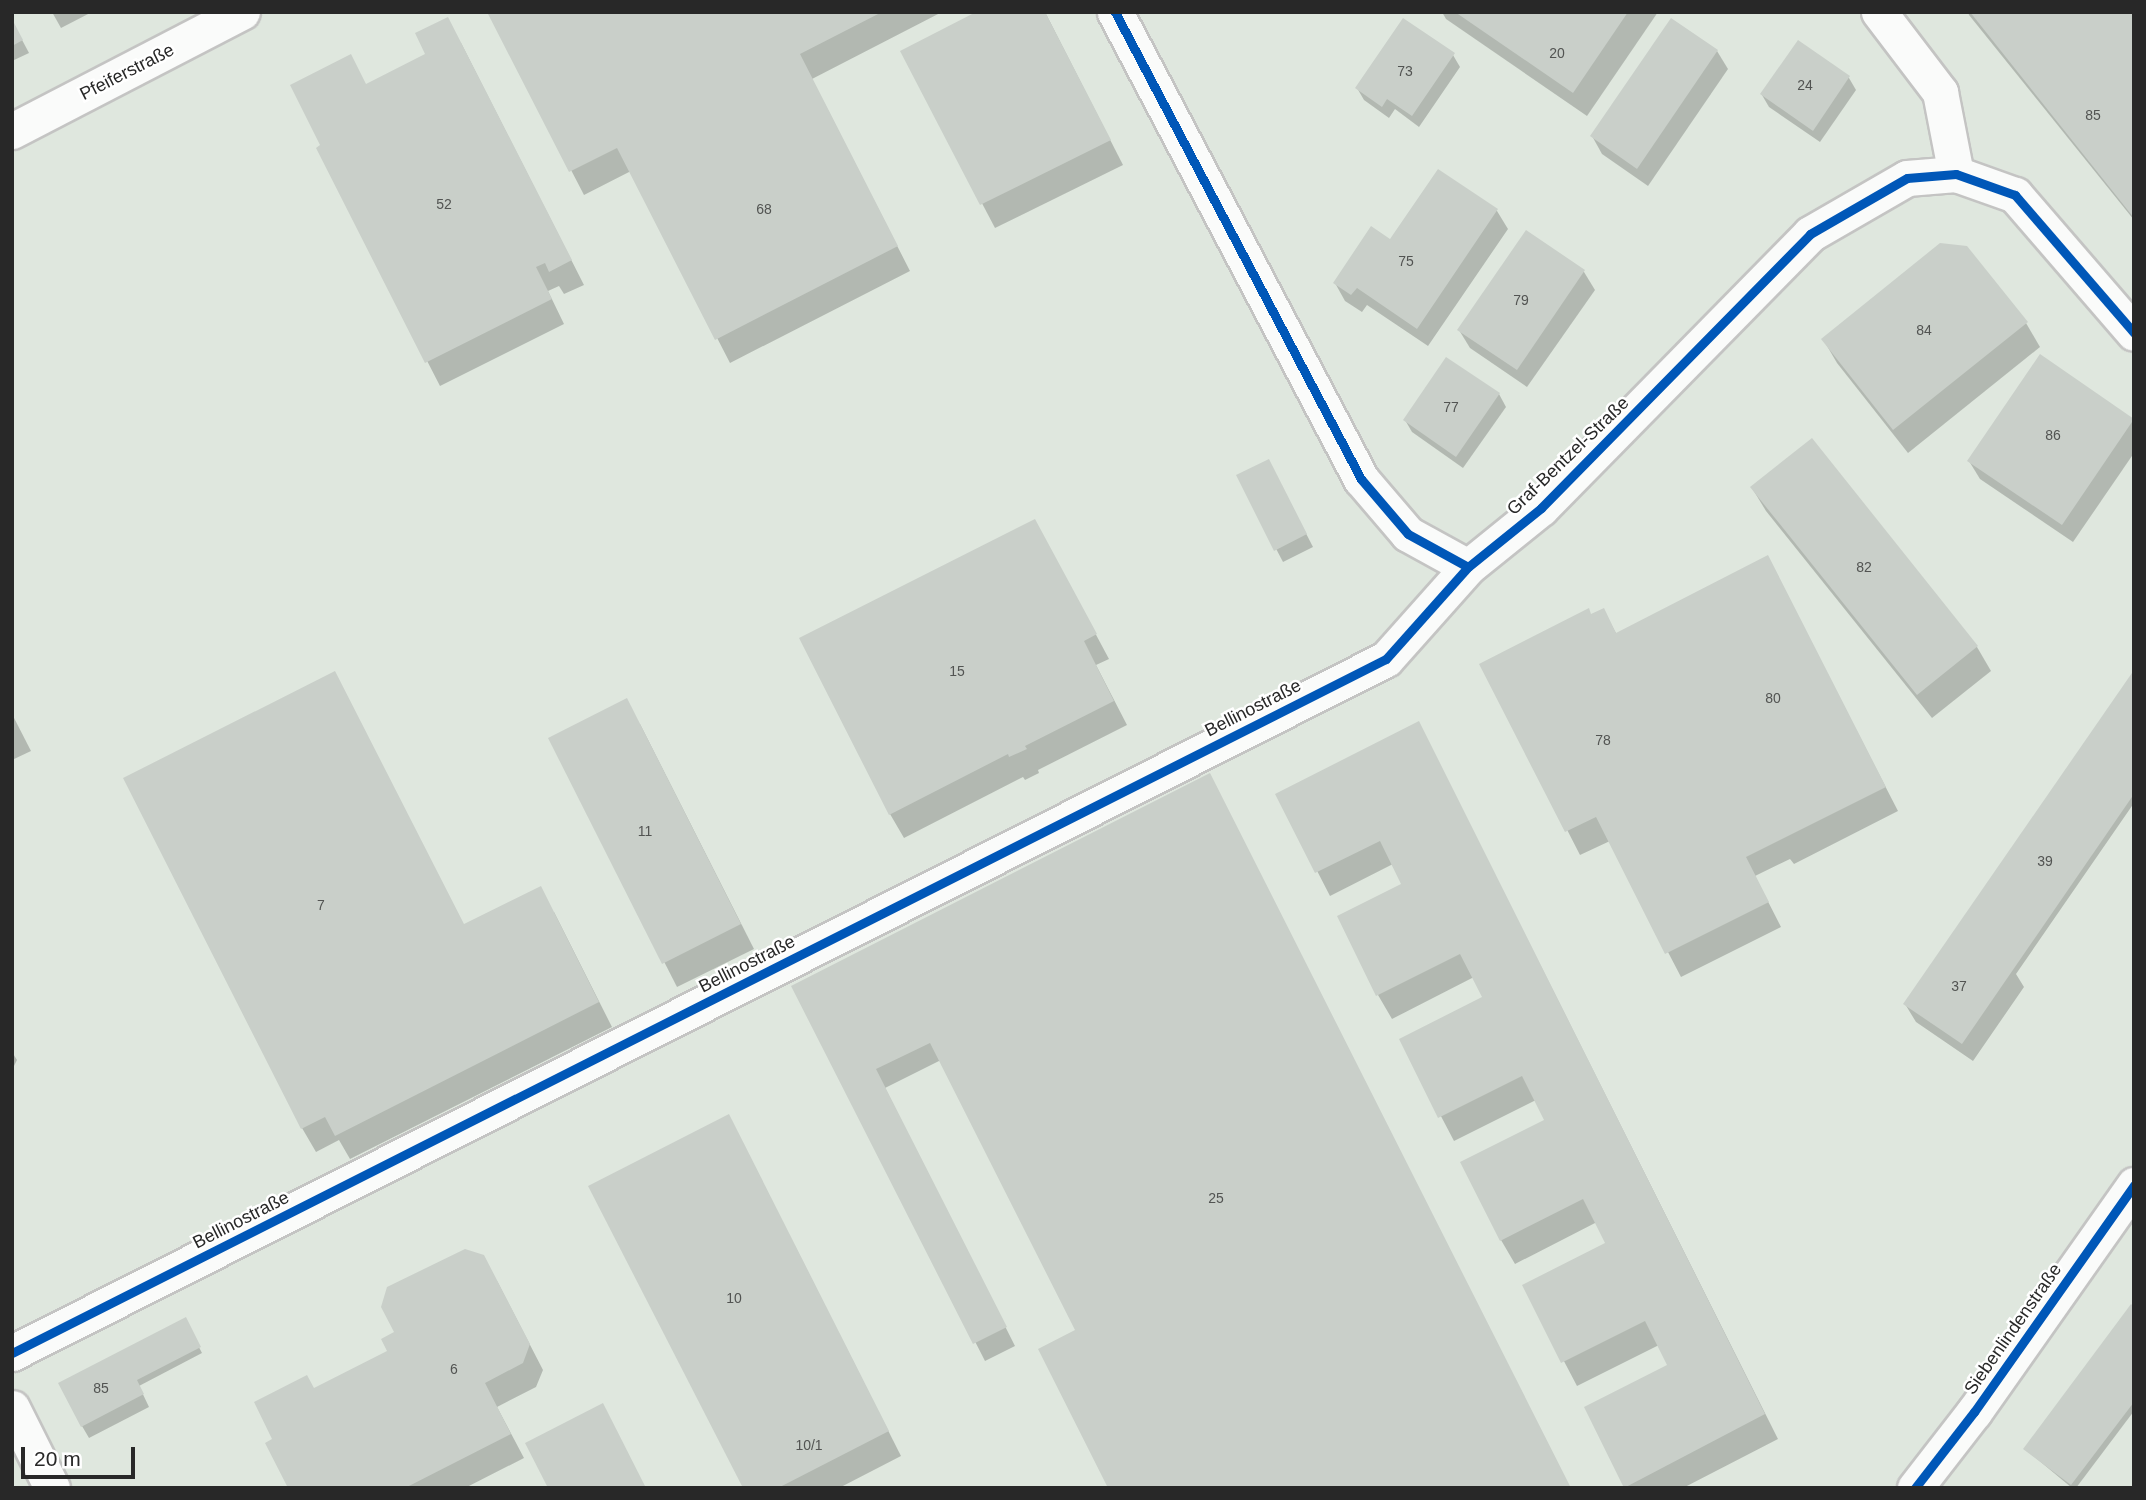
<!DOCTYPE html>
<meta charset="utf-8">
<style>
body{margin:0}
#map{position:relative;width:2146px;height:1500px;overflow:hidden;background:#dfe7de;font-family:Helvetica,sans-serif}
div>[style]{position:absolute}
.shadow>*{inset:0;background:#0003}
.building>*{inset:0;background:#c9cfc9}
.roads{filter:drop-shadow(2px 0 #c4c4c3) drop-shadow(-2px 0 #c4c4c3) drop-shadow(0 2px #c4c4c3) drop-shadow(0 -2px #c4c4c3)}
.street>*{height:35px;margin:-17.5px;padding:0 17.5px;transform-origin:17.5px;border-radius:17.5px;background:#fafbfa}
.cycleway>*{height:9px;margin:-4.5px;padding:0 4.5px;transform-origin:4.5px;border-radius:4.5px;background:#0057b8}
span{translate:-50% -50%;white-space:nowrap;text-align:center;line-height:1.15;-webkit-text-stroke:5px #fff;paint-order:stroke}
.number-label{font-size:14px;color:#525452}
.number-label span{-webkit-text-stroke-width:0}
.street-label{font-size:18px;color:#282828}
.frame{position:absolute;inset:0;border:14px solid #282828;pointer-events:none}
.scale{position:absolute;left:21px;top:1447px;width:114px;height:32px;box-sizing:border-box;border:4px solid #282828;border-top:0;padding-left:9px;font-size:21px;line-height:24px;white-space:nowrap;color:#282828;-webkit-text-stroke:5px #fff;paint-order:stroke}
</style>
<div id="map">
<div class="shadow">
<div style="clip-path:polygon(52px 12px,92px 12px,61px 28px)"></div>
<div style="clip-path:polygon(489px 12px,942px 12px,812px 79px,910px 271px,730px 363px,631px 171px,584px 195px)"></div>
<div style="clip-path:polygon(1045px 12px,1123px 165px,995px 228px,902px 51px)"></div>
<div style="clip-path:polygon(1442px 12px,1658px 12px,1587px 116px,1446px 19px)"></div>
<div style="clip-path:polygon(1968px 12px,2134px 12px,2134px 220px,1969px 15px)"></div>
<div style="clip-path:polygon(12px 21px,29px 53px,12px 61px)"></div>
<div style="clip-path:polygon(1798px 42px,1849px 78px,1856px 90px,1820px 142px,1769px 107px,1762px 95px)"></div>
<div style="clip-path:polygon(461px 43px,584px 285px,564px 294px,559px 286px,548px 291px,564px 324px,440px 386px,318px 149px,367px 86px,428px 55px)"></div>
<div style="clip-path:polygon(1717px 51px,1728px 69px,1648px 186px,1602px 154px,1592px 136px)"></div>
<div style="clip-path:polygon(1453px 55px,1460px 67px,1419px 127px,1395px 109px,1389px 118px,1364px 100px,1357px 88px)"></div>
<div style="clip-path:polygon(1438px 171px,1497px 211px,1508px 229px,1428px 346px,1367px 305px,1362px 312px,1345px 301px,1335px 283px,1390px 241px)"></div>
<div style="clip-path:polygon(1527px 232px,1584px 272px,1595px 290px,1527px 387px,1470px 348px,1459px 330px)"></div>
<div style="clip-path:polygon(2026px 323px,2040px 347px,1908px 453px,1837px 363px,1823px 339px)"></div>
<div style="clip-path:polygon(2040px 357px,2134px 421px,2134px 453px,2073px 542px,1980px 479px,1969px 461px)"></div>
<div style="clip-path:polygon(1499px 394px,1506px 407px,1463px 468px,1412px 432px,1405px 420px)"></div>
<div style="clip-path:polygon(1811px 440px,1977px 647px,1991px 671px,1932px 718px,1766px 511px,1752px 488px)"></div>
<div style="clip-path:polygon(1275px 473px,1313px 547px,1283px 562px,1238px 476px)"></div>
<div style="clip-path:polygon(1048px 545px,1109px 659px,1096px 665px,1127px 725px,1038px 770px,1039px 773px,1025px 780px,1023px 777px,904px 838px,890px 814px)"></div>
<div style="clip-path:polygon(1767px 557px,1898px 811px,1794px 864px,1790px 859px,1755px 876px,1781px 927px,1681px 977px,1610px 841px,1580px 855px,1482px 664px,1603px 610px,1617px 635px)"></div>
<div style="clip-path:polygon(335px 673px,464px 926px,554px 912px,612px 1027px,350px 1159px,339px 1140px,316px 1152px,302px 1128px)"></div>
<div style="clip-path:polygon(2134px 673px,2134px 803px,2016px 974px,2024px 987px,1973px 1061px,1916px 1022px,1905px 1004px)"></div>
<div style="clip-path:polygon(12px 714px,31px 751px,12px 760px)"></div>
<div style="clip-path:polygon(1419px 723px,1778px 1439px,1683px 1488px,1626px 1488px,1586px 1408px,1669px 1366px,1659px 1345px,1577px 1386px,1524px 1285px,1607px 1243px,1597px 1222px,1515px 1264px,1501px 1240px,1546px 1121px,1536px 1100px,1454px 1141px,1401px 1040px,1484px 998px,1474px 977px,1392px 1019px,1378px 995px,1404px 885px,1393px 864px,1330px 896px,1278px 795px)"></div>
<div style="clip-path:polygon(640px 724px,754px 949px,677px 987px,550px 738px)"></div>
<div style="clip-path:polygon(1209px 776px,1077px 1331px,941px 1060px,885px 1088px,1015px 1346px,985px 1361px,794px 987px)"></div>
<div style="clip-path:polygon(12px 1052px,17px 1060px,12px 1070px)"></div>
<div style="clip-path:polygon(729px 1116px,901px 1456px,839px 1488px,745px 1488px)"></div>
<div style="clip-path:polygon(497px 1281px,543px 1370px,536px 1387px,497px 1407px,524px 1458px,465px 1488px,290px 1488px,275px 1440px,314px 1390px,390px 1352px,396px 1333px)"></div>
<div style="clip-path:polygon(2134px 1309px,2134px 1411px,2076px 1488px,2072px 1488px,2025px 1449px)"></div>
<div style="clip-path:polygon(185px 1320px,202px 1353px,139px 1386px,149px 1407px,89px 1438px,82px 1426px)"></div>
</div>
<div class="building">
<div style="clip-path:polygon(487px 12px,882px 12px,800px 54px,898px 246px,715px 340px,617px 148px,569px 172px)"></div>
<div style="clip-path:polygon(976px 12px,1045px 12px,1111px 140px,980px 205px,900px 51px)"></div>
<div style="clip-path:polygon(1455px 12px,1628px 12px,1573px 93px)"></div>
<div style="clip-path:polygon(1970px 12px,2134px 12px,2134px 218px)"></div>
<div style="clip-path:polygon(448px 17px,572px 260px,549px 272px,545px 263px,536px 267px,552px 299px,425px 363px,316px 148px,320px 145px,290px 85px,351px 54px,366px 84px,425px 54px,415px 33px)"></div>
<div style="clip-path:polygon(1403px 18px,1455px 53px,1412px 116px,1387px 99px,1382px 107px,1355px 88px)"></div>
<div style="clip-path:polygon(1671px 18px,1718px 50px,1637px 169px,1590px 136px)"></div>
<div style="clip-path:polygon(12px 19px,23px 40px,12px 46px)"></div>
<div style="clip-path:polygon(1798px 40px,1850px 76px,1813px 131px,1760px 94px)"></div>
<div style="clip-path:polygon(1438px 169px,1498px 209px,1417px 329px,1357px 288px,1351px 295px,1333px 283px,1371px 226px,1390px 239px)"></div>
<div style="clip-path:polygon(1526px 230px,1585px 270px,1517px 370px,1457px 330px)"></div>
<div style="clip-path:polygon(1940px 243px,1967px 246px,2028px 322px,1893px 430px,1821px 339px)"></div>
<div style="clip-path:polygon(2040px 354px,2134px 419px,2062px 525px,1967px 461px)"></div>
<div style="clip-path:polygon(1446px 357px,1500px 393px,1456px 457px,1403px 420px)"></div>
<div style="clip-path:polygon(1812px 438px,1978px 646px,1917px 695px,1750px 487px)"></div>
<div style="clip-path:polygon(1269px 459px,1307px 534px,1274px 551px,1236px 475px)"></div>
<div style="clip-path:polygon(1035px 519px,1097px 634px,1084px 641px,1114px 701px,1025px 746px,1027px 749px,1009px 757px,1008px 754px,889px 815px,799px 638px)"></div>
<div style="clip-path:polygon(1768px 555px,1886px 787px,1746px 857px,1769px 902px,1665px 954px,1596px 817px,1565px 832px,1479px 664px,1589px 608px,1591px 614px,1604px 608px,1616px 633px)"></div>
<div style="clip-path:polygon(2134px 670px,2134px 794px,1962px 1044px,1903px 1004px)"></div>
<div style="clip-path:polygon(335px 671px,464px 924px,541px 886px,599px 1002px,335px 1136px,325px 1117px,301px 1129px,123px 778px)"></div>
<div style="clip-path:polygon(627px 698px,741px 924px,662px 964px,548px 738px)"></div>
<div style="clip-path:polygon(1419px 721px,1765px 1414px,1624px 1488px,1584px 1407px,1667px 1365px,1645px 1321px,1561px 1363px,1522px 1285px,1605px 1243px,1583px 1199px,1500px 1241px,1460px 1162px,1544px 1120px,1522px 1076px,1438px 1118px,1399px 1039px,1482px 997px,1460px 954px,1376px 996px,1337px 916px,1401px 884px,1380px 841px,1315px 873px,1275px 794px)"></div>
<div style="clip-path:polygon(1210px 773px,1571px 1488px,1108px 1488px,1038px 1349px,1075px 1330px,930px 1043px,876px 1069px,1007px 1327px,973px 1344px,791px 986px)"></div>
<div style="clip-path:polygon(729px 1114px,889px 1431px,778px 1488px,743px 1488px,588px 1186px)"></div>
<div style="clip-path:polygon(465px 1249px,484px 1255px,530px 1344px,523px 1363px,485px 1383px,511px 1434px,405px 1488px,288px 1488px,265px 1443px,272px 1439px,254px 1402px,307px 1375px,314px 1388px,387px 1351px,381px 1339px,394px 1332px,381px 1307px,387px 1287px)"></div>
<div style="clip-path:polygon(2131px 1304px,2134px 1307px,2134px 1402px,2071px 1485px,2023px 1449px)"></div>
<div style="clip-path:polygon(186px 1317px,201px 1347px,137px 1380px,144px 1394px,81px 1427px,58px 1383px)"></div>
<div style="clip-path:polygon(603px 1403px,646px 1488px,548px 1488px,525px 1443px)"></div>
</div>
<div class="roads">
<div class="street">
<div style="left:1115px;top:12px;width:528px;rotate:62.22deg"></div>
<div style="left:1361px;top:479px;width:72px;rotate:49.5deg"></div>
<div style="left:1408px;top:534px;width:68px;rotate:28.8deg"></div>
<div style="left:1468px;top:567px;width:94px;rotate:-38.9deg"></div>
<div style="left:1541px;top:508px;width:384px;rotate:-45.5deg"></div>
<div style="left:1810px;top:234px;width:112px;rotate:-30deg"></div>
<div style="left:1907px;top:178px;width:49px;rotate:-4.7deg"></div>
<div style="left:1956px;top:174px;width:63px;rotate:19.6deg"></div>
<div style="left:2015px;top:195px;width:182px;rotate:49.2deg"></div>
<div style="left:1879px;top:12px;width:101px;rotate:52.7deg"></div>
<div style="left:1940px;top:92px;width:84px;rotate:79deg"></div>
<div style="left:12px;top:131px;width:259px;rotate:-27.4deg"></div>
<div style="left:12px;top:1353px;width:1539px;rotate:-26.8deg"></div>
<div style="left:1386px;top:659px;width:123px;rotate:-48.3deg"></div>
<div style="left:12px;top:1408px;width:89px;rotate:63.4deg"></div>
<div style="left:1915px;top:1488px;width:96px;rotate:-52.2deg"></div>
<div style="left:1974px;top:1412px;width:278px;rotate:-54.8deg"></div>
</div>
</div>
<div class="cycleway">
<div style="left:1115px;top:12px;width:528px;rotate:62.22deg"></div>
<div style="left:1361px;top:479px;width:72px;rotate:49.5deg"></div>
<div style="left:1408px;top:534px;width:68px;rotate:28.8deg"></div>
<div style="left:1468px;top:567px;width:94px;rotate:-38.9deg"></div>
<div style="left:1541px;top:508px;width:384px;rotate:-45.5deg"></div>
<div style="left:1810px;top:234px;width:112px;rotate:-30deg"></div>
<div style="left:1907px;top:178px;width:49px;rotate:-4.7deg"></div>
<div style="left:1956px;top:174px;width:63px;rotate:19.6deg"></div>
<div style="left:2015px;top:195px;width:182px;rotate:49.2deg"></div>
<div style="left:12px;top:1353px;width:1539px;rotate:-26.8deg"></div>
<div style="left:1386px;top:659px;width:123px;rotate:-48.3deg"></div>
<div style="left:1915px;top:1488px;width:96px;rotate:-52.2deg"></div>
<div style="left:1974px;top:1412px;width:278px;rotate:-54.8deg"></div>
</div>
<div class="number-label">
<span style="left:1557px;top:53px">20</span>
<span style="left:1405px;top:71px">73</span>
<span style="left:1805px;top:85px">24</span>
<span style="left:2093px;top:115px">85</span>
<span style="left:444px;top:204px">52</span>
<span style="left:764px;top:209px">68</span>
<span style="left:1406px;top:261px">75</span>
<span style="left:1521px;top:300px">79</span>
<span style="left:1924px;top:330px">84</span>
<span style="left:1451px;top:407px">77</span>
<span style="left:2053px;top:435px">86</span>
<span style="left:1864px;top:567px">82</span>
<span style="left:957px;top:671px">15</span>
<span style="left:1773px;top:698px">80</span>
<span style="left:1603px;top:740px">78</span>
<span style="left:645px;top:831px">11</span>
<span style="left:2045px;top:861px">39</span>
<span style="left:321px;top:905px">7</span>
<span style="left:1959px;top:986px">37</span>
<span style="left:1216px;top:1198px">25</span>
<span style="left:734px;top:1298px">10</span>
<span style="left:454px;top:1369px">6</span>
<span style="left:101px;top:1388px">85</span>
<span style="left:809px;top:1445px">10/1</span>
</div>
<div class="street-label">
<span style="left:127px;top:72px;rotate:-27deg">Pfeiferstraße</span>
<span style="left:1568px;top:456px;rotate:-44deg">Graf-Bentzel-Straße</span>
<span style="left:1253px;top:708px;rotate:-27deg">Bellinostraße</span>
<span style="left:747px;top:964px;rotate:-27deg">Bellinostraße</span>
<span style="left:241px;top:1220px;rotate:-27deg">Bellinostraße</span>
<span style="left:2013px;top:1329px;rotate:-55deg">Siebenlindenstraße</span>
</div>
<div class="frame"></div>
<div class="scale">20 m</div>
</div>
